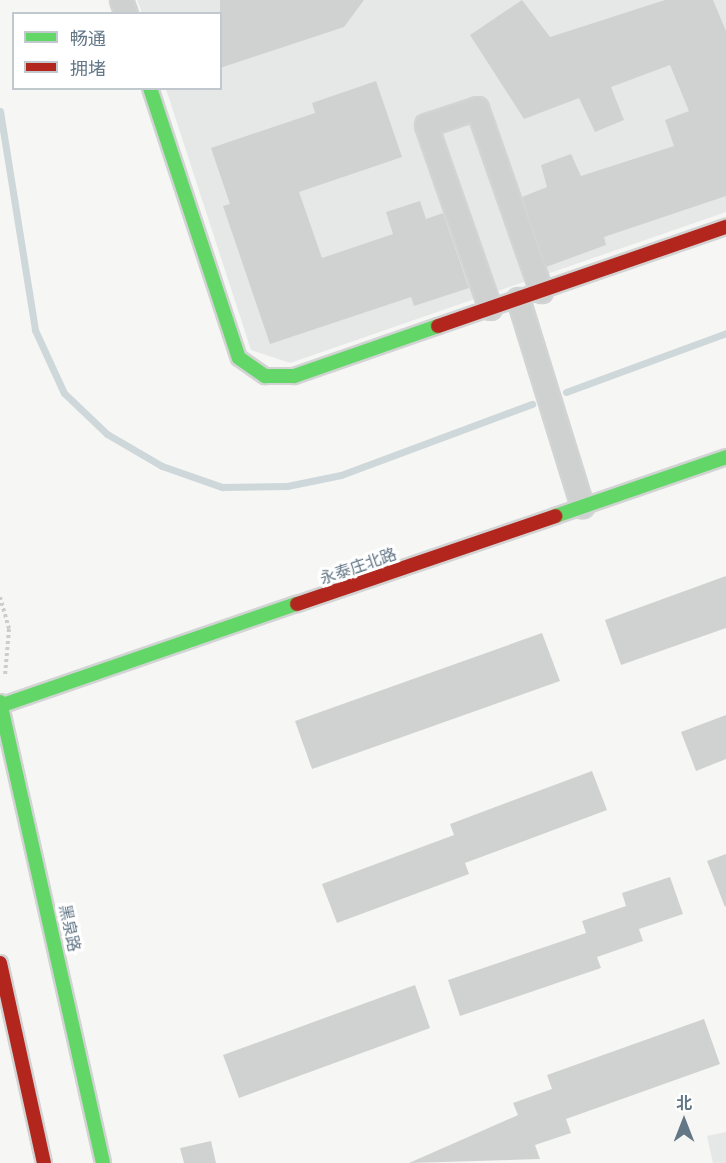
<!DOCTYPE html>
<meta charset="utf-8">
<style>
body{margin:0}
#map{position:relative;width:726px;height:1163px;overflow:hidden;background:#f6f6f4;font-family:Inter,"Noto Sans SC",sans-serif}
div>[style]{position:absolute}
.built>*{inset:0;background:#e6e7e7}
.stream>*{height:7px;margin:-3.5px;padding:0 3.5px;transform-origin:3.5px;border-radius:3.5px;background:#ced7d9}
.building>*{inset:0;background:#d0d2d2}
.path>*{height:4px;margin-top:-2px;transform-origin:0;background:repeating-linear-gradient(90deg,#cccdce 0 3px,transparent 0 6px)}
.roads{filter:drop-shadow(2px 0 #d2d4d4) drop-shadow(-2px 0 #d2d4d4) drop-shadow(0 2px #d2d4d4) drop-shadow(0 -2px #d2d4d4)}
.street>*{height:21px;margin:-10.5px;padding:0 10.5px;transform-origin:10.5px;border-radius:10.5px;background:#cfd1d1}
.fast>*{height:14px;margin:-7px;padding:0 7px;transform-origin:7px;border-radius:7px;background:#63d668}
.jam>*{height:14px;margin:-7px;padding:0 7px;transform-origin:7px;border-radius:7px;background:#b3261e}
span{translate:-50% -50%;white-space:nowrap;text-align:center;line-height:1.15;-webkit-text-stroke:6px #fff;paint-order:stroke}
.street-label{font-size:16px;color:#637787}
.legend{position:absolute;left:12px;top:12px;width:210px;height:78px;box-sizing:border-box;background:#fff;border:2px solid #c1c9cf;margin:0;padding:8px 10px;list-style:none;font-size:18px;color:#637787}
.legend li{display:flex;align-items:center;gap:12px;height:30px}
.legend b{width:30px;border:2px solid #c1c9cf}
.north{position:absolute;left:654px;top:1091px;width:60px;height:60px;-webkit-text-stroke:4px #fff;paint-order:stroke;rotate:0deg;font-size:16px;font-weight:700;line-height:24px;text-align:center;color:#637787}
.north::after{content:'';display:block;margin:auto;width:21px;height:27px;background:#637787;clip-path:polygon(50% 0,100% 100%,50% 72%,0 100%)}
</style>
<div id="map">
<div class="built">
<div style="clip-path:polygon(137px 0,726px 0,726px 212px,290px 363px,251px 350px,166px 89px,220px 88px,220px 14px,142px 13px)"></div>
<div style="clip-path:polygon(726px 1132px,726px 1163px,713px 1163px,707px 1136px)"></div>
</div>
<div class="stream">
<div style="left:0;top:111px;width:222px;rotate:80.9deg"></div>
<div style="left:35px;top:330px;width:69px;rotate:65.3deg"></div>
<div style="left:64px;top:393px;width:59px;rotate:43.6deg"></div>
<div style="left:107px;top:434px;width:64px;rotate:30.2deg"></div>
<div style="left:162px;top:466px;width:64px;rotate:19.3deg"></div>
<div style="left:222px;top:487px;width:65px;rotate:-0.9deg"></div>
<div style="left:287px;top:486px;width:55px;rotate:-11.5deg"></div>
<div style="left:341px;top:475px;width:204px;rotate:-20.4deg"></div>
<div style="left:566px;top:392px;width:171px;rotate:-20.2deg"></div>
</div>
<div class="building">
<div style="clip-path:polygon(220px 0,364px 0,344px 27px,220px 68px)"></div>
<div style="clip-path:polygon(522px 0,550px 37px,665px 0,713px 0,726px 31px,726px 196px,604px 237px,606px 245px,546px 267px,522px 197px,547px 187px,541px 165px,571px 154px,581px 176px,674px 146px,665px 120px,689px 111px,670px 65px,611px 87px,624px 120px,595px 132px,579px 98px,524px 119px,470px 35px)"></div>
<div style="clip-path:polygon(376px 81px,402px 157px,299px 192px,322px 258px,393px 234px,386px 212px,420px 201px,426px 219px,443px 213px,469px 288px,414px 306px,411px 297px,270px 344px,223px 206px,230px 204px,211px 148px,315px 113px,312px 103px)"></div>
<div style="clip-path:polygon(726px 576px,726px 628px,621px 665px,605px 620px)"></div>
<div style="clip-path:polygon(542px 633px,560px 681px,312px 769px,295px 721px)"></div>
<div style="clip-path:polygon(726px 715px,726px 759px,696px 771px,681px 732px)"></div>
<div style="clip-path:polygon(592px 771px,607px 810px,465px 863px,469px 874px,337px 923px,322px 884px,454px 835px,450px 824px)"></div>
<div style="clip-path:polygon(726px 854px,726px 906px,725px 907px,707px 861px)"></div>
<div style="clip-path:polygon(670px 877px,683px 914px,639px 929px,643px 941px,597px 957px,601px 968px,460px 1016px,448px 980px,586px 933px,582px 921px,626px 906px,622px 893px)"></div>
<div style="clip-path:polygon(415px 985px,430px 1028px,239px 1098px,223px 1055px)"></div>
<div style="clip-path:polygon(704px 1019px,720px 1064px,566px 1119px,571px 1133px,535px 1145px,540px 1159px,409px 1163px,518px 1115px,513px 1103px,552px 1089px,547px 1075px)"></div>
<div style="clip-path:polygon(211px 1141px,216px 1163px,184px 1163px,180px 1148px)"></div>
</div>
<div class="path">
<div style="left:0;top:597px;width:33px;rotate:74deg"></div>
<div style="left:9px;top:629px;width:47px;rotate:94.9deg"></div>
</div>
<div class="roads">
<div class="street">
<div style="left:121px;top:0;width:15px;rotate:70deg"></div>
<div style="left:518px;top:299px;width:217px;rotate:72.8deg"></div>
<div style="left:490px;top:308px;width:194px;rotate:-109.3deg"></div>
<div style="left:426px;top:125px;width:54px;rotate:-18.4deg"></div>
<div style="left:477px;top:108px;width:194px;rotate:70.7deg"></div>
</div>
<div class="fast">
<div style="left:150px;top:88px;width:284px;rotate:71.8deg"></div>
<div style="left:239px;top:358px;width:32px;rotate:35deg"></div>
<div style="left:265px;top:376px;width:29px"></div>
<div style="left:294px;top:376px;width:152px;rotate:-19.1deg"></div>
<div style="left:555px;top:516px;width:181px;rotate:-19deg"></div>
<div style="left:0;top:702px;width:472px;rotate:77.4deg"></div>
<div style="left:0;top:706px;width:314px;rotate:-19deg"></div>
</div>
<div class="jam">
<div style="left:438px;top:326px;width:305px;rotate:-19deg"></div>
<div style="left:297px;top:604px;width:273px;rotate:-18.8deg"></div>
<div style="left:0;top:963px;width:205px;rotate:77.6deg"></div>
</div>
</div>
<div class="street-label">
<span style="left:358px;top:566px;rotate:-19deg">永泰庄北路</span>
<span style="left:70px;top:928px;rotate:78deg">黑泉路</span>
</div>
<ul class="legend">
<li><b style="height:8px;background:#63d668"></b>畅通</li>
<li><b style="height:8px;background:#b3261e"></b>拥堵</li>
</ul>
<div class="north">北</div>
</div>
